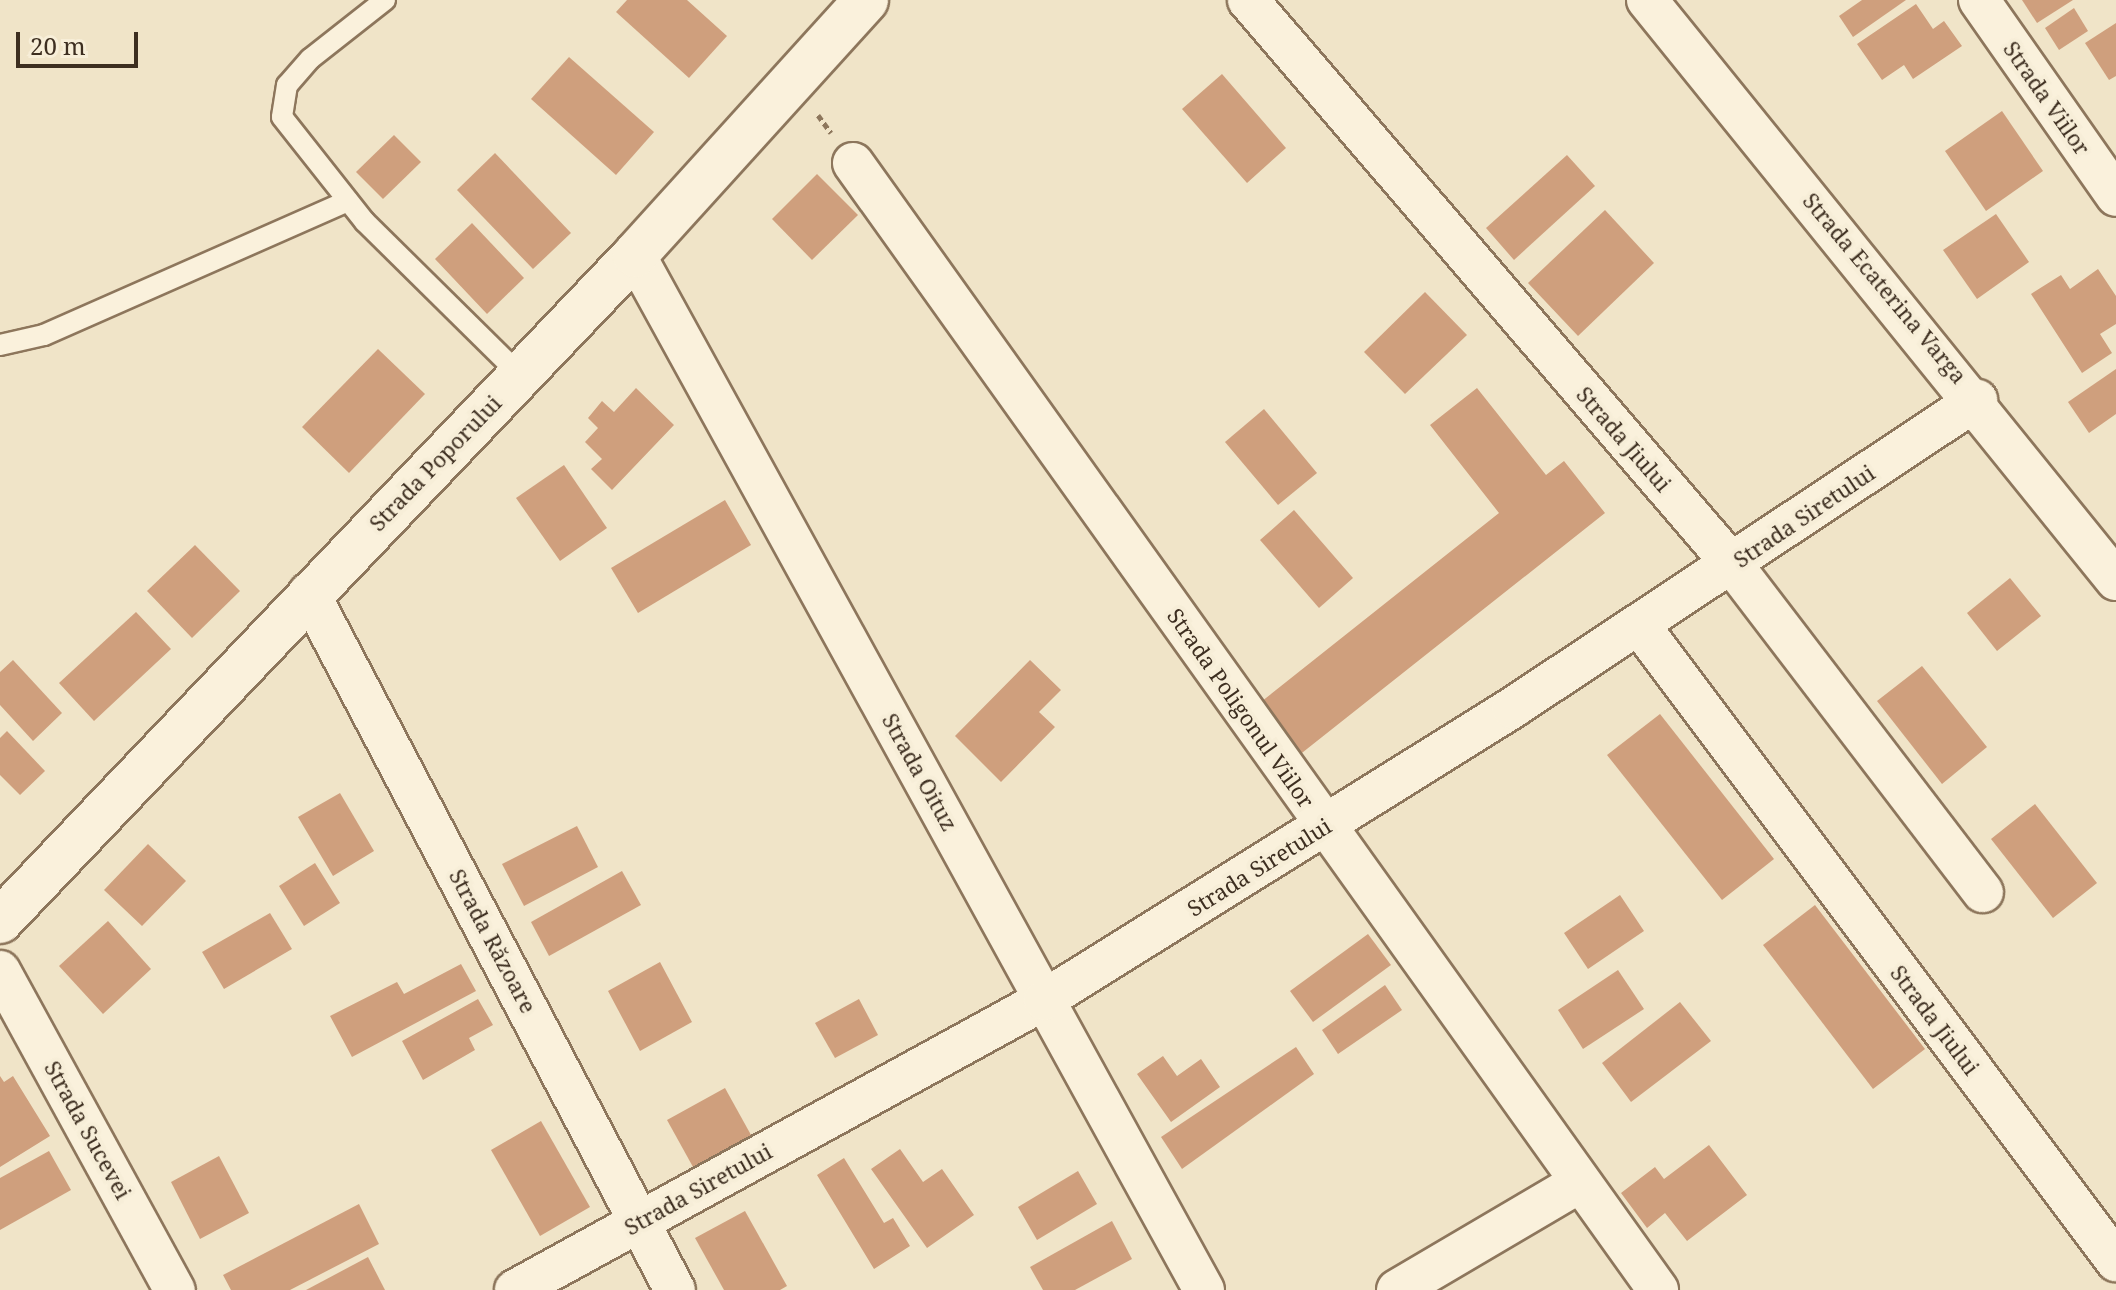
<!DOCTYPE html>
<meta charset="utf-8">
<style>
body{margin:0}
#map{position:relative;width:2116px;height:1290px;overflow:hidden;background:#f0e4c8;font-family:"Noto Serif",serif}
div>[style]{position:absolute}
.building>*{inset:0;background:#cf9f7d}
.path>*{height:5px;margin-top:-2.5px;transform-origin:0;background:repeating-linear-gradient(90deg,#8d765c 0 6px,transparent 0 10px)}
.roads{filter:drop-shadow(2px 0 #8d765c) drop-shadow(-2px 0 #8d765c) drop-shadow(0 2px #8d765c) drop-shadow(0 -2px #8d765c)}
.service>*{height:20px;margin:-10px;padding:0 10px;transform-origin:10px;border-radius:10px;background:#faf1dc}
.minor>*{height:40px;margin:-20px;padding:0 20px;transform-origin:20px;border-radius:20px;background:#faf1dc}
.tertiary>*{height:44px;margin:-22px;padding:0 22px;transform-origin:22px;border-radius:22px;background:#faf1dc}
span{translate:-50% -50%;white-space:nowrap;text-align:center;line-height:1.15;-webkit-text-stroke:8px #f7eed8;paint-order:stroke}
.street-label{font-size:22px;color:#3d2e20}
.scale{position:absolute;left:16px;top:32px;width:122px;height:36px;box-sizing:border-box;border:4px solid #3d2e20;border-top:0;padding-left:10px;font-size:24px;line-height:28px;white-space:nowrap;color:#3d2e20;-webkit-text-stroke:6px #f7eed8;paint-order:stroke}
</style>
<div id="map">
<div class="building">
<div style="clip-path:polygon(627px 0,687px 0,727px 36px,689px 78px,616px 12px)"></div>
<div style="clip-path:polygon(1862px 0,1906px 0,1853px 37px,1839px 16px)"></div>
<div style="clip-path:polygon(2022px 0,2073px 0,2037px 23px)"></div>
<div style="clip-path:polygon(1916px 4px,1933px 29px,1944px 21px,1962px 46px,1913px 79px,1904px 65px,1882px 80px,1857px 44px)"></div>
<div style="clip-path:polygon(2074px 8px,2088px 31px,2059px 50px,2045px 28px)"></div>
<div style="clip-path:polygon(2116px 23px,2116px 76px,2109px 80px,2085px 43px)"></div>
<div style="clip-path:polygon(569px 57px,654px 132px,616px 175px,531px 99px)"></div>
<div style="clip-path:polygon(1222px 74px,1286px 148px,1247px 183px,1182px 109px)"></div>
<div style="clip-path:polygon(2002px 111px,2043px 171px,1986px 211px,1945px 151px)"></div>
<div style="clip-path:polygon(394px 135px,421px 162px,383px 199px,356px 172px)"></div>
<div style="clip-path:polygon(495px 153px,571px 233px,533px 269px,457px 190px)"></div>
<div style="clip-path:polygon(1567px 155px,1595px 186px,1514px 260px,1486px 228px)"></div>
<div style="clip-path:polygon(817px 174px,858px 215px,812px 260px,772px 219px)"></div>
<div style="clip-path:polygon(1605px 210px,1654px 263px,1578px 336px,1528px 283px)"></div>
<div style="clip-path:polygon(1996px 214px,2029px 262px,1977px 299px,1943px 250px)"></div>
<div style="clip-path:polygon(472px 223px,524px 278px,487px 314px,435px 259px)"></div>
<div style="clip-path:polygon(2098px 269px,2116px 296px,2116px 324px,2100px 334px,2112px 353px,2082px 373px,2031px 294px,2061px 275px,2070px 289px)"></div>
<div style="clip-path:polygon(1425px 292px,1467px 335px,1405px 394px,1364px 352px)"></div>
<div style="clip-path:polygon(378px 349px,425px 394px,349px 473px,302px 427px)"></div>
<div style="clip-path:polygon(2116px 369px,2116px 414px,2089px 433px,2068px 402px)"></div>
<div style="clip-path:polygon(636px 388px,674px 425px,612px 490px,591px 469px,602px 459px,585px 442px,598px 428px,588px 418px,602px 401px,614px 412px)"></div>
<div style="clip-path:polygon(1477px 388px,1546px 475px,1564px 461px,1605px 513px,1293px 760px,1252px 709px,1499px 513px,1430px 425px)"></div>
<div style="clip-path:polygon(1264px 409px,1317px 473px,1278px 505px,1225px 442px)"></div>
<div style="clip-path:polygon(564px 465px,607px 528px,560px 561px,516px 498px)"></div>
<div style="clip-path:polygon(725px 500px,751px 545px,638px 613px,611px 568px)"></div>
<div style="clip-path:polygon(1294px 510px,1353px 578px,1319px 608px,1260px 540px)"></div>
<div style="clip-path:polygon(195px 545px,240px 591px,192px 638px,147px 591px)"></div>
<div style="clip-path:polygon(2010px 578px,2041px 616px,1997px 651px,1967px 613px)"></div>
<div style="clip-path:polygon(136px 612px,171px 649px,94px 721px,59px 683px)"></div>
<div style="clip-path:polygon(13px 660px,62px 713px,33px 741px,0 705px,0 672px)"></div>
<div style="clip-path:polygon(1030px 660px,1061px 690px,1039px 712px,1055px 727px,1001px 782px,955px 736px)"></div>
<div style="clip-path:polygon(1922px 666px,1987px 747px,1942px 784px,1877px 701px)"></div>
<div style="clip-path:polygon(1660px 714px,1774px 859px,1722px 900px,1607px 755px)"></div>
<div style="clip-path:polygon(7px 731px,45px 771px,20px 795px,0 775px,0 738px)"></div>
<div style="clip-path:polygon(340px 793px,374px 851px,333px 876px,298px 817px)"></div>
<div style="clip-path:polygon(2035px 804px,2097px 883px,2053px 918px,1991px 839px)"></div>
<div style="clip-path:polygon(577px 826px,598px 867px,524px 906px,502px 864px)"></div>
<div style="clip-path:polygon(148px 844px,186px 881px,142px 926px,104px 890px)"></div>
<div style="clip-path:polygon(315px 863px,340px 903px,304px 926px,279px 886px)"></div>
<div style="clip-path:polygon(622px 871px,641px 905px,549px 956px,531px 922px)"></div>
<div style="clip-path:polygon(1620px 895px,1644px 931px,1588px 969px,1564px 933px)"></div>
<div style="clip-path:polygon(1815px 905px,1925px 1049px,1873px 1089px,1763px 945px)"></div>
<div style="clip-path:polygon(270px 913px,292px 949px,224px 989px,202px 952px)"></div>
<div style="clip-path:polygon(108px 921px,151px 969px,103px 1014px,59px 966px)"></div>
<div style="clip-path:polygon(1368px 934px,1391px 965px,1313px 1022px,1290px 991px)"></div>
<div style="clip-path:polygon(660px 962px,692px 1022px,640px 1051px,608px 991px)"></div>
<div style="clip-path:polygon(461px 964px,476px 991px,352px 1057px,330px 1016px,397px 982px,404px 994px)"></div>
<div style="clip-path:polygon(1618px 970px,1644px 1009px,1583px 1049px,1558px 1010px)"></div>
<div style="clip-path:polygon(1385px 985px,1402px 1010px,1338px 1054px,1322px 1030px)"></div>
<div style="clip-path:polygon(478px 999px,493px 1025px,469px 1038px,475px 1050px,423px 1080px,402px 1041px)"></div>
<div style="clip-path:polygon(859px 999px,878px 1035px,835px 1058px,815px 1023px)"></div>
<div style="clip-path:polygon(1680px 1002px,1711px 1041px,1631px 1102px,1602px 1063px)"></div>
<div style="clip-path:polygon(1296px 1047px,1314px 1074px,1182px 1169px,1161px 1137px)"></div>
<div style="clip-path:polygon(1163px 1056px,1177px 1076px,1201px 1059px,1220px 1087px,1171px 1122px,1137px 1074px)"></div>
<div style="clip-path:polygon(0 1076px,4px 1082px,13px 1076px,50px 1136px,0 1167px)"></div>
<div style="clip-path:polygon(725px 1088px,756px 1144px,698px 1176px,667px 1120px)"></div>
<div style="clip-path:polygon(541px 1121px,590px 1207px,540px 1236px,491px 1150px)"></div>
<div style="clip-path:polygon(1709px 1145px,1747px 1195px,1687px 1241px,1665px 1213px,1647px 1228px,1621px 1193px,1655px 1167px,1664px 1179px)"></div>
<div style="clip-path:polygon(900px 1149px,923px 1182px,942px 1169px,974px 1215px,927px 1248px,871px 1169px)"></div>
<div style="clip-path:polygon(49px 1151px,71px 1190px,0 1230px,0 1178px)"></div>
<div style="clip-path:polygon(219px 1156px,249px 1213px,200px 1239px,171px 1182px)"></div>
<div style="clip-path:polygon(844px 1158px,884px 1223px,893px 1218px,910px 1246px,874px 1269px,817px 1175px)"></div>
<div style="clip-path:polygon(1078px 1171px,1097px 1204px,1037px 1240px,1018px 1207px)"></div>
<div style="clip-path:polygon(359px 1204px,379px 1244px,290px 1290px,231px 1290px,223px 1275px)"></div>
<div style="clip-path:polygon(745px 1211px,787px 1286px,780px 1290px,724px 1290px,695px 1238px)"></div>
<div style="clip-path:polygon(1112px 1221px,1132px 1259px,1075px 1290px,1043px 1290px,1030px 1267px)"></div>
<div style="clip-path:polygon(368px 1257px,385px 1290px,306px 1290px)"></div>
</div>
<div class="path">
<div style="left:818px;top:115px;width:22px;rotate:54deg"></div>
</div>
<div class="roads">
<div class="service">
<div style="left:385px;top:0;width:95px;rotate:141.8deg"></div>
<div style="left:310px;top:59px;width:35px;rotate:131deg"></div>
<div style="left:287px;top:85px;width:32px;rotate:99deg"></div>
<div style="left:282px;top:117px;width:134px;rotate:51.7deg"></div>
<div style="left:365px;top:222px;width:218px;rotate:44.6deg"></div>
<div style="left:0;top:345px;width:45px;rotate:-12.8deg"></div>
<div style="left:44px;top:335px;width:332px;rotate:-23.8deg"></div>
</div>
<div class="minor">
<div style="left:1248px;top:0;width:743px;rotate:49.37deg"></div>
<div style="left:1732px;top:564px;width:413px;rotate:52.6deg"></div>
<div style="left:1647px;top:0;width:746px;rotate:51.04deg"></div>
<div style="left:1979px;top:0;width:239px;rotate:55deg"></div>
<div style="left:853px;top:163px;width:1385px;rotate:54.46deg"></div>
<div style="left:635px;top:255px;width:1181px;rotate:61.2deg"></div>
<div style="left:309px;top:593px;width:787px;rotate:62.3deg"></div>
<div style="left:1640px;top:626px;width:794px;rotate:53.14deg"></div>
<div style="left:0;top:971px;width:364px;rotate:61.3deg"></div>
<div style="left:515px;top:1290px;width:603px;rotate:-28.73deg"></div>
<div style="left:1044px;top:1000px;width:552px;rotate:-31.96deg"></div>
<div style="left:1512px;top:708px;width:558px;rotate:-33.52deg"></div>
<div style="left:1397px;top:1290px;width:212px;rotate:-30.5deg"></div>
</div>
<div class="tertiary">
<div style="left:0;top:921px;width:920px;rotate:-46.36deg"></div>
<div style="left:635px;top:255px;width:344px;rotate:-47.8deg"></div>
</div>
</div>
<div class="street-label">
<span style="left:2047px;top:98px;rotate:55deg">Strada Viilor</span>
<span style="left:1885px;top:288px;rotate:50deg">Strada Ecaterina Varga</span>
<span style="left:1624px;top:439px;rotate:49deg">Strada Jiului</span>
<span style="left:435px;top:463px;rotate:-46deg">Strada Poporului</span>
<span style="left:1804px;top:516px;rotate:-34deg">Strada Siretului</span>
<span style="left:1241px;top:708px;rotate:55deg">Strada Poligonul Viilor</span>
<span style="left:920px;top:772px;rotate:61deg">Strada Oituz</span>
<span style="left:1259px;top:867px;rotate:-32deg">Strada Siretului</span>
<span style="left:493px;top:941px;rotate:62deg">Strada Răzoare</span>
<span style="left:1935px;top:1020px;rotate:53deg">Strada Jiului</span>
<span style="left:88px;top:1130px;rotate:61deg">Strada Sucevei</span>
<span style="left:698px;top:1189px;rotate:-29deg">Strada Siretului</span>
</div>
<div class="scale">20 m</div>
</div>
